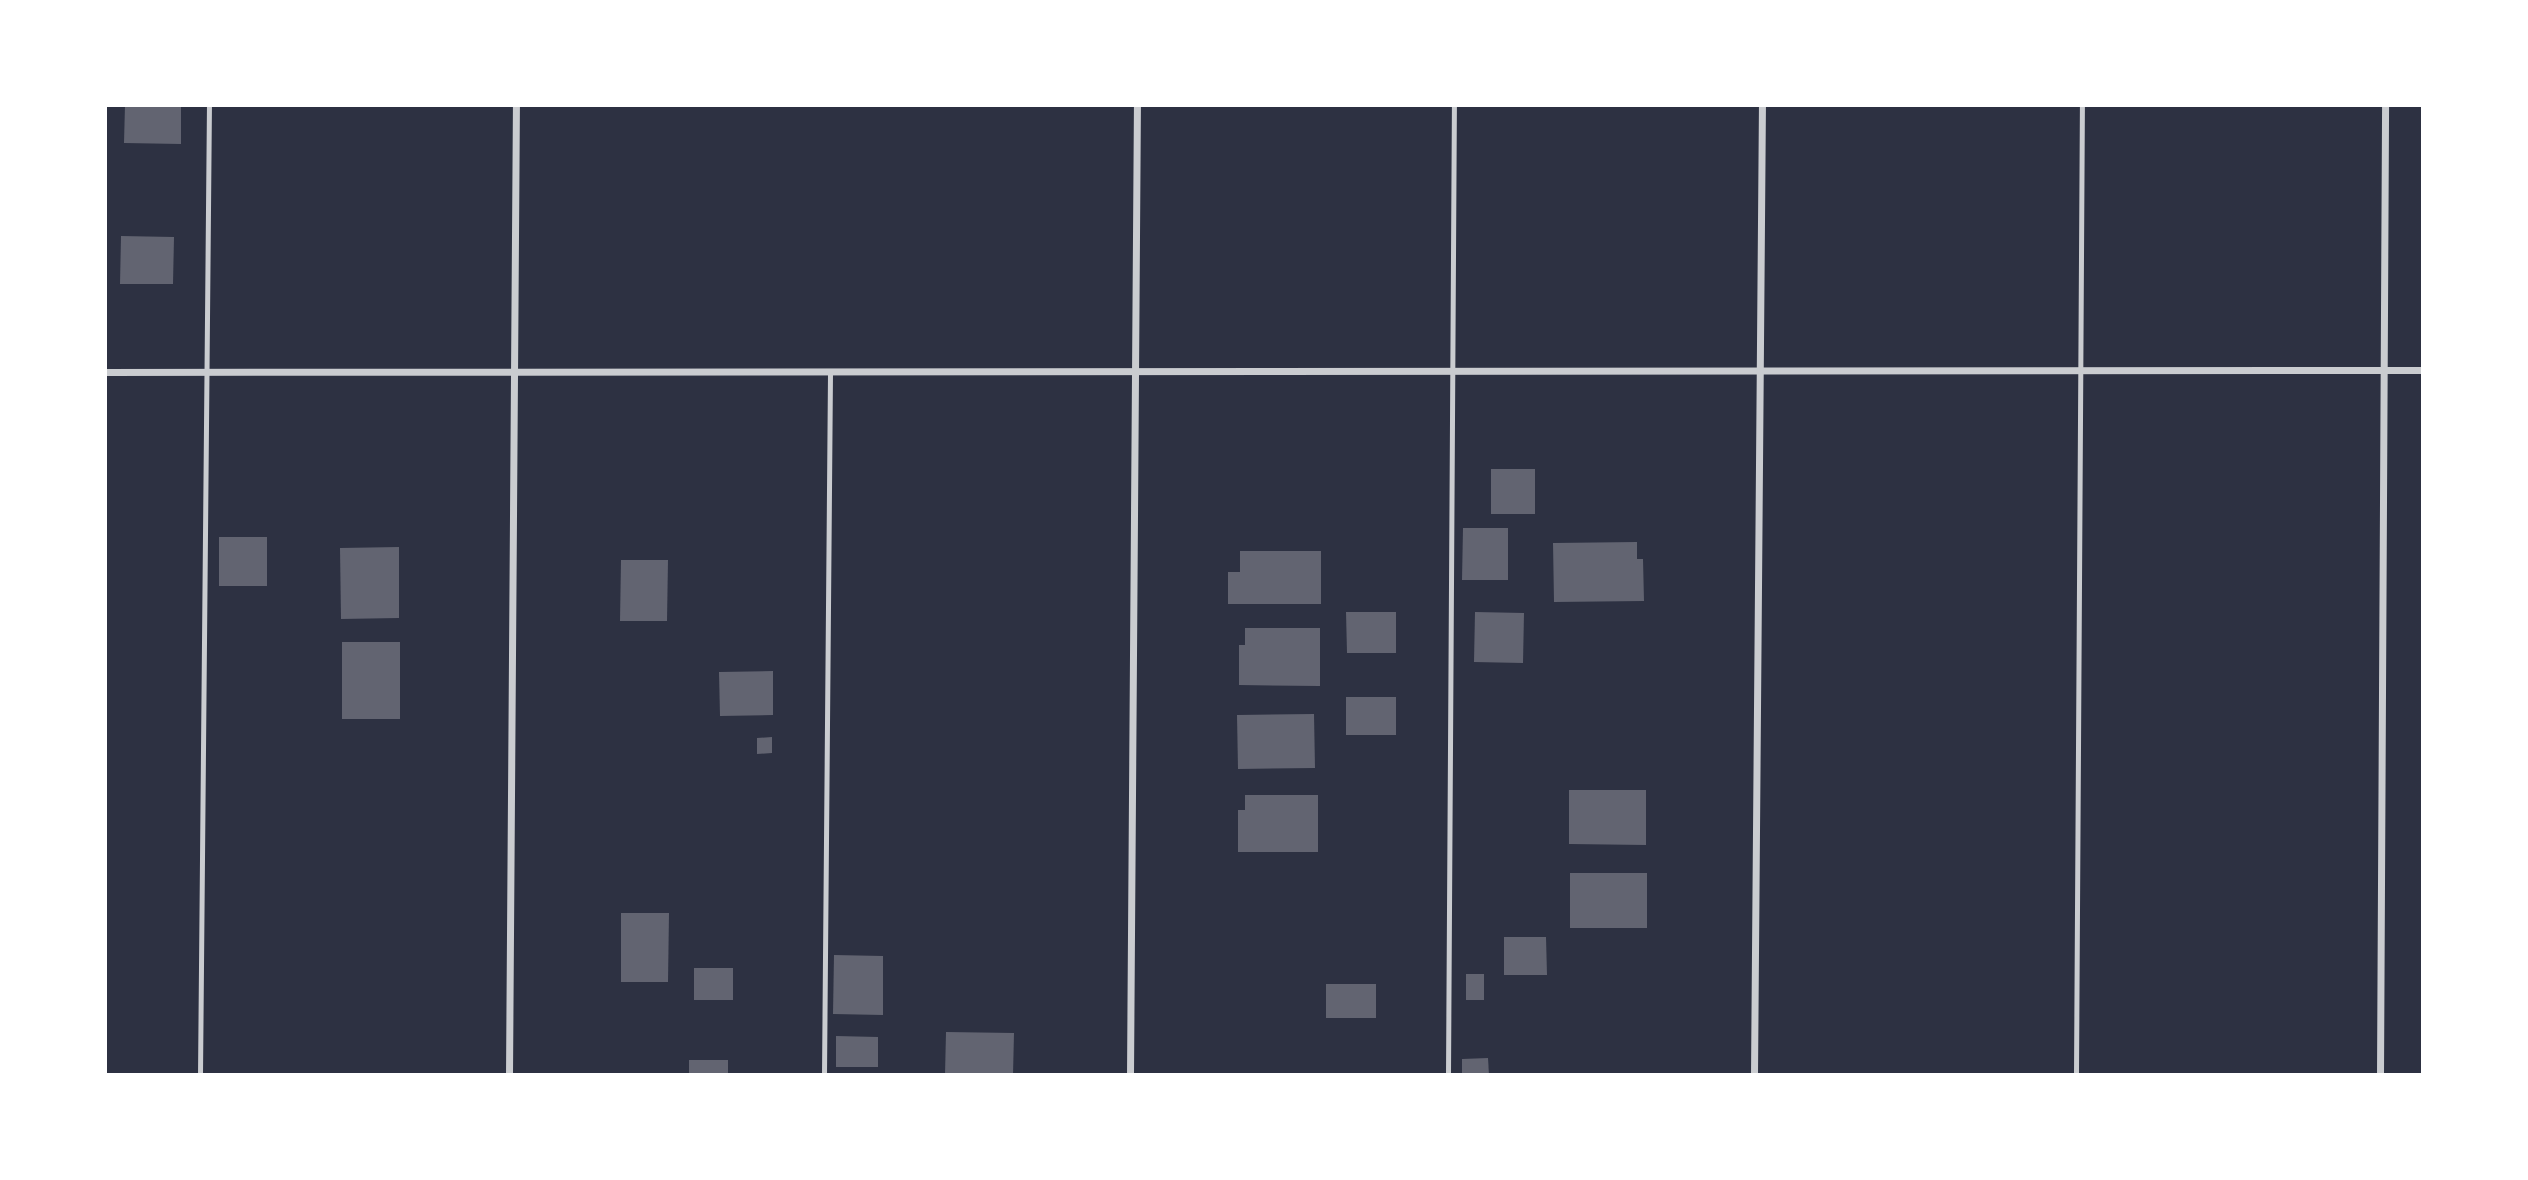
<!DOCTYPE html>
<style>
body{margin:0}
#map{position:relative;width:2528px;height:1180px;overflow:hidden;background:#2d3142;font-family:"Crimson Pro",serif}
div>[style]{position:absolute}
.building>*{inset:0;background:#626471}
.service>*{height:5px;margin:-2.5px;padding:0 2.5px;transform-origin:2.5px;border-radius:2.5px;background:#caccd0}
.minor>*{height:7px;margin:-3.5px;padding:0 3.5px;transform-origin:3.5px;border-radius:3.5px;background:#caccd0}
span{translate:-50% -50%;white-space:nowrap;text-align:center;line-height:1.15;-webkit-text-stroke:7px #fff;paint-order:stroke}
.frame{position:absolute;inset:0;border:107px solid #fff;pointer-events:none}
</style>
<div id="map">
<div class="building">
<div style="clip-path:polygon(125px 105px,181px 105px,181px 144px,124px 143px)"></div>
<div style="clip-path:polygon(121px 236px,174px 237px,173px 284px,120px 284px)"></div>
<div style="clip-path:polygon(1491px 469px,1535px 469px,1535px 514px,1491px 514px)"></div>
<div style="clip-path:polygon(1463px 528px,1508px 528px,1508px 580px,1462px 580px)"></div>
<div style="clip-path:polygon(219px 537px,267px 537px,267px 586px,219px 586px)"></div>
<div style="clip-path:polygon(1637px 542px,1637px 559px,1643px 559px,1644px 601px,1554px 602px,1553px 543px)"></div>
<div style="clip-path:polygon(399px 547px,399px 618px,341px 619px,340px 548px)"></div>
<div style="clip-path:polygon(1240px 551px,1321px 551px,1321px 604px,1228px 604px,1228px 572px,1240px 572px)"></div>
<div style="clip-path:polygon(621px 560px,668px 560px,667px 621px,620px 621px)"></div>
<div style="clip-path:polygon(1346px 612px,1396px 612px,1396px 653px,1347px 653px)"></div>
<div style="clip-path:polygon(1475px 612px,1524px 613px,1523px 663px,1474px 662px)"></div>
<div style="clip-path:polygon(1245px 628px,1320px 628px,1320px 686px,1239px 685px,1239px 645px,1245px 645px)"></div>
<div style="clip-path:polygon(342px 642px,400px 642px,400px 719px,342px 719px)"></div>
<div style="clip-path:polygon(773px 671px,773px 715px,720px 716px,719px 672px)"></div>
<div style="clip-path:polygon(1346px 697px,1396px 697px,1396px 735px,1346px 735px)"></div>
<div style="clip-path:polygon(1314px 714px,1315px 768px,1238px 769px,1237px 715px)"></div>
<div style="clip-path:polygon(772px 737px,772px 753px,757px 754px,757px 738px)"></div>
<div style="clip-path:polygon(1569px 790px,1646px 790px,1646px 845px,1569px 844px)"></div>
<div style="clip-path:polygon(1245px 795px,1318px 795px,1318px 852px,1238px 852px,1238px 810px,1245px 810px)"></div>
<div style="clip-path:polygon(1570px 873px,1647px 873px,1647px 928px,1570px 928px)"></div>
<div style="clip-path:polygon(621px 913px,669px 913px,668px 982px,621px 982px)"></div>
<div style="clip-path:polygon(1504px 937px,1546px 937px,1547px 975px,1504px 975px)"></div>
<div style="clip-path:polygon(834px 955px,883px 956px,883px 1015px,833px 1014px)"></div>
<div style="clip-path:polygon(694px 968px,733px 968px,733px 1000px,694px 1000px)"></div>
<div style="clip-path:polygon(1466px 974px,1484px 974px,1484px 1000px,1466px 1000px)"></div>
<div style="clip-path:polygon(1326px 984px,1376px 984px,1376px 1018px,1326px 1018px)"></div>
<div style="clip-path:polygon(946px 1032px,1014px 1033px,1013px 1075px,945px 1075px)"></div>
<div style="clip-path:polygon(836px 1036px,878px 1037px,878px 1067px,836px 1067px)"></div>
<div style="clip-path:polygon(1488px 1058px,1489px 1075px,1462px 1075px,1462px 1059px)"></div>
<div style="clip-path:polygon(689px 1060px,728px 1060px,728px 1075px,689px 1075px)"></div>
</div>
<div class="service">
<div style="left:200px;top:1075px;width:970px;rotate:-89.47deg"></div>
<div style="left:824px;top:1075px;width:703px;rotate:-89.51deg"></div>
<div style="left:1448px;top:1075px;width:970px;rotate:-89.65deg"></div>
<div style="left:2076px;top:1075px;width:970px;rotate:-89.65deg"></div>
</div>
<div class="minor">
<div style="left:105px;top:372px;width:2318px;rotate:-0.05deg"></div>
<div style="left:509px;top:1075px;width:970px;rotate:-89.59deg"></div>
<div style="left:1130px;top:1075px;width:970px;rotate:-89.59deg"></div>
<div style="left:1754px;top:1075px;width:970px;rotate:-89.53deg"></div>
<div style="left:2380px;top:1075px;width:970px;rotate:-89.7deg"></div>
</div>
<div class="frame"></div>
</div>
